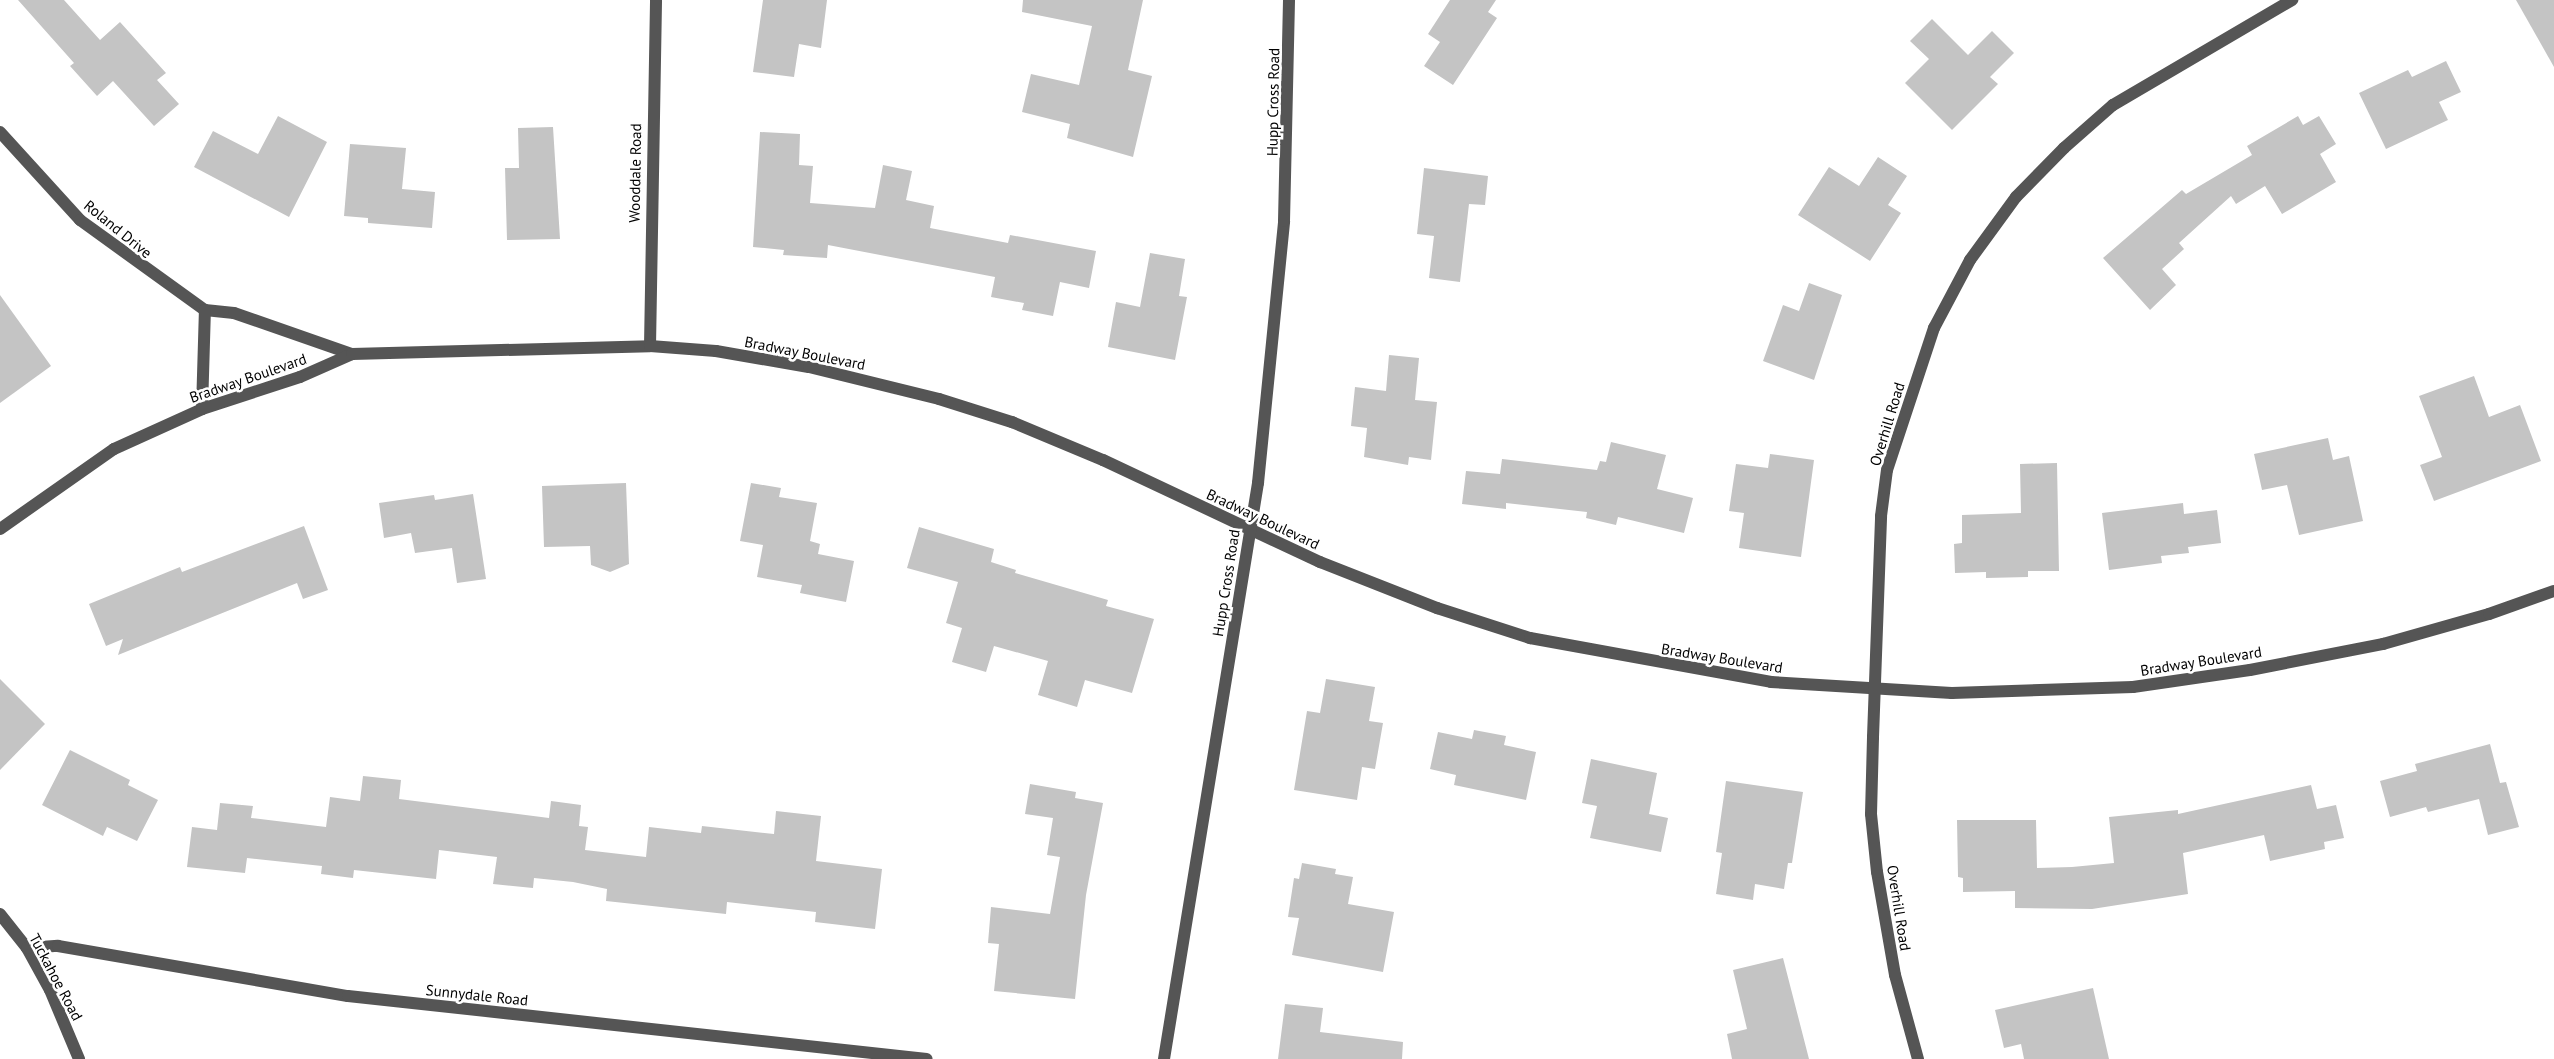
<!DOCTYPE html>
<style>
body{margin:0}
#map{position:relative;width:2554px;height:1059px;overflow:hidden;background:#fff;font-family:"PT Sans",sans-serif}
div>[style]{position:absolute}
.building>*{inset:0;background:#c4c4c4}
.street>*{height:12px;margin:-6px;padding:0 6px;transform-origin:6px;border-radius:6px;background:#555}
span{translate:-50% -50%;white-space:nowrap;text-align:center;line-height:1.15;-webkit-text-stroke:5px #fff;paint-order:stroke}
.street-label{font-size:15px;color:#000}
</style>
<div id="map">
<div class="building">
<div style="clip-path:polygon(18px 0,64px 0,100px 40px,120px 22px,166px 73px,157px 80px,179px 104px,154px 126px,113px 81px,97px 96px,70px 66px,74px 63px)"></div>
<div style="clip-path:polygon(763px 0,827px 0,821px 48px,799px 44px,794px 77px,753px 72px)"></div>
<div style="clip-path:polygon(1023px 0,1143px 0,1128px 70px,1152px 76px,1133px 157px,1067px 138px,1070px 124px,1022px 112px,1031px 74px,1079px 85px,1092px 26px,1022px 12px)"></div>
<div style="clip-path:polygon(1450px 0,1496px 0,1488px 12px,1497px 18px,1453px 85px,1424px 66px,1440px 42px,1428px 34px)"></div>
<div style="clip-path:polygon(2516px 0,2554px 0,2554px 67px)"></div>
<div style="clip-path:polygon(1932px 19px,1968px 55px,1992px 31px,2014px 53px,1990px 77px,1998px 84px,1952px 130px,1905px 83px,1929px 59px,1910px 41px)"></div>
<div style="clip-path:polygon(2446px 61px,2461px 92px,2439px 102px,2448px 120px,2386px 149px,2359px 93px,2408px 70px,2412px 77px)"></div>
<div style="clip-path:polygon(278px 116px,327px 142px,289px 217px,194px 167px,213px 131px,258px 154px)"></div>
<div style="clip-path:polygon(2298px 116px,2303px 125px,2319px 116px,2336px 144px,2320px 154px,2336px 182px,2282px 214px,2265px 186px,2236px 204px,2231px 196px,2179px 243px,2184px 249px,2162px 269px,2176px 285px,2150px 310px,2103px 258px,2182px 190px,2186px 194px,2252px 155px,2247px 146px)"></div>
<div style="clip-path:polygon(553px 127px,560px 239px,507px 240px,505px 168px,519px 168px,518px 128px)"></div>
<div style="clip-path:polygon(760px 132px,800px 134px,799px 165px,813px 166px,810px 203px,875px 208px,883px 165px,912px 171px,906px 200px,934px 206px,930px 228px,1008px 243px,1010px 235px,1096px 251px,1089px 288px,1060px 282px,1053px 316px,1022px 310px,1024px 303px,991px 297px,995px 277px,828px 245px,827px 258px,783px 255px,784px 250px,753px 247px)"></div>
<div style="clip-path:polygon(350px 144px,406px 148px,402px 189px,435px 192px,432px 228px,368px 223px,368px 218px,344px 216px)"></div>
<div style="clip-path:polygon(1878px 157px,1907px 176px,1888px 205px,1901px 213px,1870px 261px,1798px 215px,1829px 167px,1859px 186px)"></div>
<div style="clip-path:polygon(1424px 168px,1488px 176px,1485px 205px,1469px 204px,1460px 282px,1429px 278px,1434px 236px,1417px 234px)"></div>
<div style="clip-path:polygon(1150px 253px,1185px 259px,1179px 296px,1187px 297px,1175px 360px,1108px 347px,1116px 302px,1140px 307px)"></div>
<div style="clip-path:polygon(1809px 283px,1842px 295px,1814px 380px,1763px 361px,1783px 305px,1799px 311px)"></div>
<div style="clip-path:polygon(0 295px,51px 366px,0 403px)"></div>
<div style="clip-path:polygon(1389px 355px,1419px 358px,1415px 400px,1437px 402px,1431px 460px,1409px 457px,1408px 465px,1364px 457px,1367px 428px,1351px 426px,1355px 387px,1386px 391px)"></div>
<div style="clip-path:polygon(2474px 376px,2489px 417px,2520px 405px,2541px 461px,2434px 501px,2420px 465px,2442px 457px,2419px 396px)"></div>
<div style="clip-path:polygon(2328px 438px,2333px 460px,2349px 456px,2363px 521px,2299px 535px,2287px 485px,2262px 490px,2254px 454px)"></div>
<div style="clip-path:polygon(1611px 442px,1666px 455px,1657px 489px,1693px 498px,1684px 533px,1618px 517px,1616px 525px,1586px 518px,1587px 512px,1506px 503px,1506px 509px,1462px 504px,1466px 471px,1500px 474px,1502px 459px,1597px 470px,1600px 461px,1606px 462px)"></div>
<div style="clip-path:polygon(1770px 454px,1814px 460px,1801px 557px,1739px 548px,1744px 513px,1729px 511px,1736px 464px,1768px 468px)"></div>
<div style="clip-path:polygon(2057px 463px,2059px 571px,2028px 571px,2028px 577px,1986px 578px,1986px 572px,1955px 573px,1954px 544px,1962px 543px,1962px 515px,2021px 513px,2020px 464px)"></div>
<div style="clip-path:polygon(626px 483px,629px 564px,610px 572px,591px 565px,590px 546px,544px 547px,542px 486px)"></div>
<div style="clip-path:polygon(751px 483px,781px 488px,779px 497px,817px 503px,810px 541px,820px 544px,818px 554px,854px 561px,846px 602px,800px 593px,802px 585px,757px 577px,763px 545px,740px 541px)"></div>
<div style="clip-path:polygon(473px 494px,486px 579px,457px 583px,452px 548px,415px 553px,411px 533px,384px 538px,379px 503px,434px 495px,435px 500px)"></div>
<div style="clip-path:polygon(2183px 503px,2184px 514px,2217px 510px,2221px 543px,2188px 547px,2189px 553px,2161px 556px,2162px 563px,2109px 570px,2102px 513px)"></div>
<div style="clip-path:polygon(304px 526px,328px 590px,303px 599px,297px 583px,118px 655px,123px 639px,106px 646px,89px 604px,180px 567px,182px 572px)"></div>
<div style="clip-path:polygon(919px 527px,994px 549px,991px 562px,1016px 570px,1015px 573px,1108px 600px,1106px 606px,1154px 619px,1132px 693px,1085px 680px,1077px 707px,1038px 695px,1048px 661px,994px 646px,986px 672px,952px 662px,962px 628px,946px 623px,958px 582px,907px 568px)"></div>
<div style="clip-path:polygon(0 679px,45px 724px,0 770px)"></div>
<div style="clip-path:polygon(1326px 679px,1375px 687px,1369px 721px,1383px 723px,1375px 769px,1362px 767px,1357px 800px,1294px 790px,1307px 711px,1320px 713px)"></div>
<div style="clip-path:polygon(1474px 730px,1506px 736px,1504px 745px,1536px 752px,1526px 800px,1454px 785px,1456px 775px,1430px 769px,1438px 732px,1472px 739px)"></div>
<div style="clip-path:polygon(2490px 744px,2500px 783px,2506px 782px,2519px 827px,2488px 835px,2479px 799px,2428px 812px,2426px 807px,2390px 817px,2380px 781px,2417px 771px,2415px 764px)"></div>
<div style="clip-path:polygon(70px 750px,130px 780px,128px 785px,158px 800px,137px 841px,107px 827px,103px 836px,42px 805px)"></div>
<div style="clip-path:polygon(1591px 759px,1657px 773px,1649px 814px,1668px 818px,1661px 852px,1590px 838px,1597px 806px,1582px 803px)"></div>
<div style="clip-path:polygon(363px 776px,401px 780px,399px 799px,549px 818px,551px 801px,581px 805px,579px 826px,588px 827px,585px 850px,646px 857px,649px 827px,701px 833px,702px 826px,774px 834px,776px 811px,821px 816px,816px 861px,882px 869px,875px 929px,815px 922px,816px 912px,727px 902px,726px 914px,606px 901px,607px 889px,573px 882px,534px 878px,533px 888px,493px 884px,497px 857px,439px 850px,436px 879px,354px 870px,353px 878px,321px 874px,322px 866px,247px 858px,245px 873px,187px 867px,192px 827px,217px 830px,220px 803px,253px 806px,251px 818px,326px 827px,330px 797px,360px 801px)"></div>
<div style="clip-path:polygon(1726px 781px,1803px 792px,1792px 863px,1788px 863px,1784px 889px,1755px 884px,1753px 900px,1716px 894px,1722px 853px,1716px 852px)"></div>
<div style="clip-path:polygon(1030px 784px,1076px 792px,1075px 798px,1103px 803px,1086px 895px,1075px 999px,994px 991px,999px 944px,988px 943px,991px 907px,1050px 914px,1060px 857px,1047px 855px,1053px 818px,1025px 814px)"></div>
<div style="clip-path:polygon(2311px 785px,2317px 809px,2336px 805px,2344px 838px,2324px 842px,2325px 849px,2270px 861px,2264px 835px,2183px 853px,2188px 894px,2092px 909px,2015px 908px,2015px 891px,1963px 892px,1963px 878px,1958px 877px,1957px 820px,2036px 820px,2037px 868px,2072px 867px,2114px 863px,2109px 817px,2178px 810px,2178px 814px)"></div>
<div style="clip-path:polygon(1302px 863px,1336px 869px,1335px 874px,1353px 877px,1348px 904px,1394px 912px,1383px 972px,1292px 955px,1299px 918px,1288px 917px,1294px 878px,1299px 879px)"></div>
<div style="clip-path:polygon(1783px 958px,1809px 1059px,1732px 1059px,1727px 1034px,1747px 1029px,1733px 970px)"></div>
<div style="clip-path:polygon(2093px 988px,2109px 1059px,2024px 1059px,2021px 1044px,2004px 1048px,1995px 1010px)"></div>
<div style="clip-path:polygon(1285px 1004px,1323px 1008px,1320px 1032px,1403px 1042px,1402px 1059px,1278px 1059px)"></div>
</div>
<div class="street">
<div style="left:0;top:132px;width:119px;rotate:47.7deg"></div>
<div style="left:80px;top:220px;width:154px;rotate:35.8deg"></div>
<div style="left:205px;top:310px;width:29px;rotate:6deg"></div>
<div style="left:234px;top:313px;width:125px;rotate:19.2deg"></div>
<div style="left:650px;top:346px;width:346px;rotate:-89deg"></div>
<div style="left:202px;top:409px;width:99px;rotate:-88.3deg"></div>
<div style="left:0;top:529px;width:139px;rotate:-35.1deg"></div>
<div style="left:114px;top:449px;width:97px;rotate:-24.4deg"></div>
<div style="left:202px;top:409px;width:103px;rotate:-18.1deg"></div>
<div style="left:300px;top:377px;width:57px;rotate:-23.9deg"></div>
<div style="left:352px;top:354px;width:298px;rotate:-1.5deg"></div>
<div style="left:650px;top:346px;width:66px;rotate:4.3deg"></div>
<div style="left:716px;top:351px;width:94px;rotate:9.8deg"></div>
<div style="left:809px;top:367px;width:134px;rotate:13.8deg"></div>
<div style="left:939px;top:399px;width:77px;rotate:17.5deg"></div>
<div style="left:1012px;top:422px;width:99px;rotate:22.7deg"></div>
<div style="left:1103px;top:460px;width:240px;rotate:25.2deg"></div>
<div style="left:1320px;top:562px;width:126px;rotate:21.5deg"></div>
<div style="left:1437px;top:608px;width:98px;rotate:17.9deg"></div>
<div style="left:1530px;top:638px;width:245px;rotate:10.3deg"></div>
<div style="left:1771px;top:682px;width:181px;rotate:3.5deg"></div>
<div style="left:1952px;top:693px;width:181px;rotate:-1.9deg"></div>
<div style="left:2133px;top:687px;width:118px;rotate:-8.3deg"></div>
<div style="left:2250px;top:670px;width:136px;rotate:-11.1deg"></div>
<div style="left:2383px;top:644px;width:110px;rotate:-15.8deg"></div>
<div style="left:2489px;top:614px;width:69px;rotate:-19.5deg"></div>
<div style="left:0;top:914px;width:43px;rotate:51.5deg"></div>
<div style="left:27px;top:948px;width:48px;rotate:61.3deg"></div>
<div style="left:50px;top:990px;width:75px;rotate:67.2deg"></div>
<div style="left:27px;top:948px;width:31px;rotate:-4deg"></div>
<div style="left:58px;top:946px;width:294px;rotate:9.8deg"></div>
<div style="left:348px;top:996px;width:582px;rotate:6.21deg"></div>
<div style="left:1164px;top:1059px;width:584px;rotate:-80.73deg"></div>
<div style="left:1258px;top:483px;width:263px;rotate:-84.3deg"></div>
<div style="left:1284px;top:221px;width:221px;rotate:-88.7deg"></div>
<div style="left:1918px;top:1059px;width:87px;rotate:-105.3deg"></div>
<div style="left:1895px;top:975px;width:105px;rotate:-99.9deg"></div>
<div style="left:1877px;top:872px;width:58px;rotate:-95.9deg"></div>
<div style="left:1871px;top:814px;width:77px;rotate:-88.5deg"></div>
<div style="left:1873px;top:737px;width:221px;rotate:-87.9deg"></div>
<div style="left:1881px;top:516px;width:46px;rotate:-82.6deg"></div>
<div style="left:1887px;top:470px;width:150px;rotate:-71.7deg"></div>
<div style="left:1934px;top:328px;width:77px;rotate:-62.1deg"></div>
<div style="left:1970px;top:260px;width:78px;rotate:-53.9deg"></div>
<div style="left:2016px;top:197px;width:69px;rotate:-45.6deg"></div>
<div style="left:2064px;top:148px;width:65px;rotate:-41.3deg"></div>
<div style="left:2113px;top:105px;width:208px;rotate:-30.4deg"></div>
</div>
<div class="street-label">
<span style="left:1273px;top:102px;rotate:-89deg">Hupp Cross Road</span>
<span style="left:635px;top:173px;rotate:-89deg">Wooddale Road</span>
<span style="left:118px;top:229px;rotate:39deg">Roland Drive</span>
<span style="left:805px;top:353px;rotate:11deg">Bradway Boulevard</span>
<span style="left:248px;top:378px;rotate:-19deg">Bradway Boulevard</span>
<span style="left:1887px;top:424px;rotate:-73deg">Overhill Road</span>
<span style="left:1263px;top:519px;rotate:25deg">Bradway Boulevard</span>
<span style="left:1226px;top:583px;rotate:-81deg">Hupp Cross Road</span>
<span style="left:1722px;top:658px;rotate:9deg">Bradway Boulevard</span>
<span style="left:2201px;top:661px;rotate:-9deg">Bradway Boulevard</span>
<span style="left:1899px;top:908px;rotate:81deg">Overhill Road</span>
<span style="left:56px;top:977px;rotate:62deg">Tuckahoe Road</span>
<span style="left:477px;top:995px;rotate:6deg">Sunnydale Road</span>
</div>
</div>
